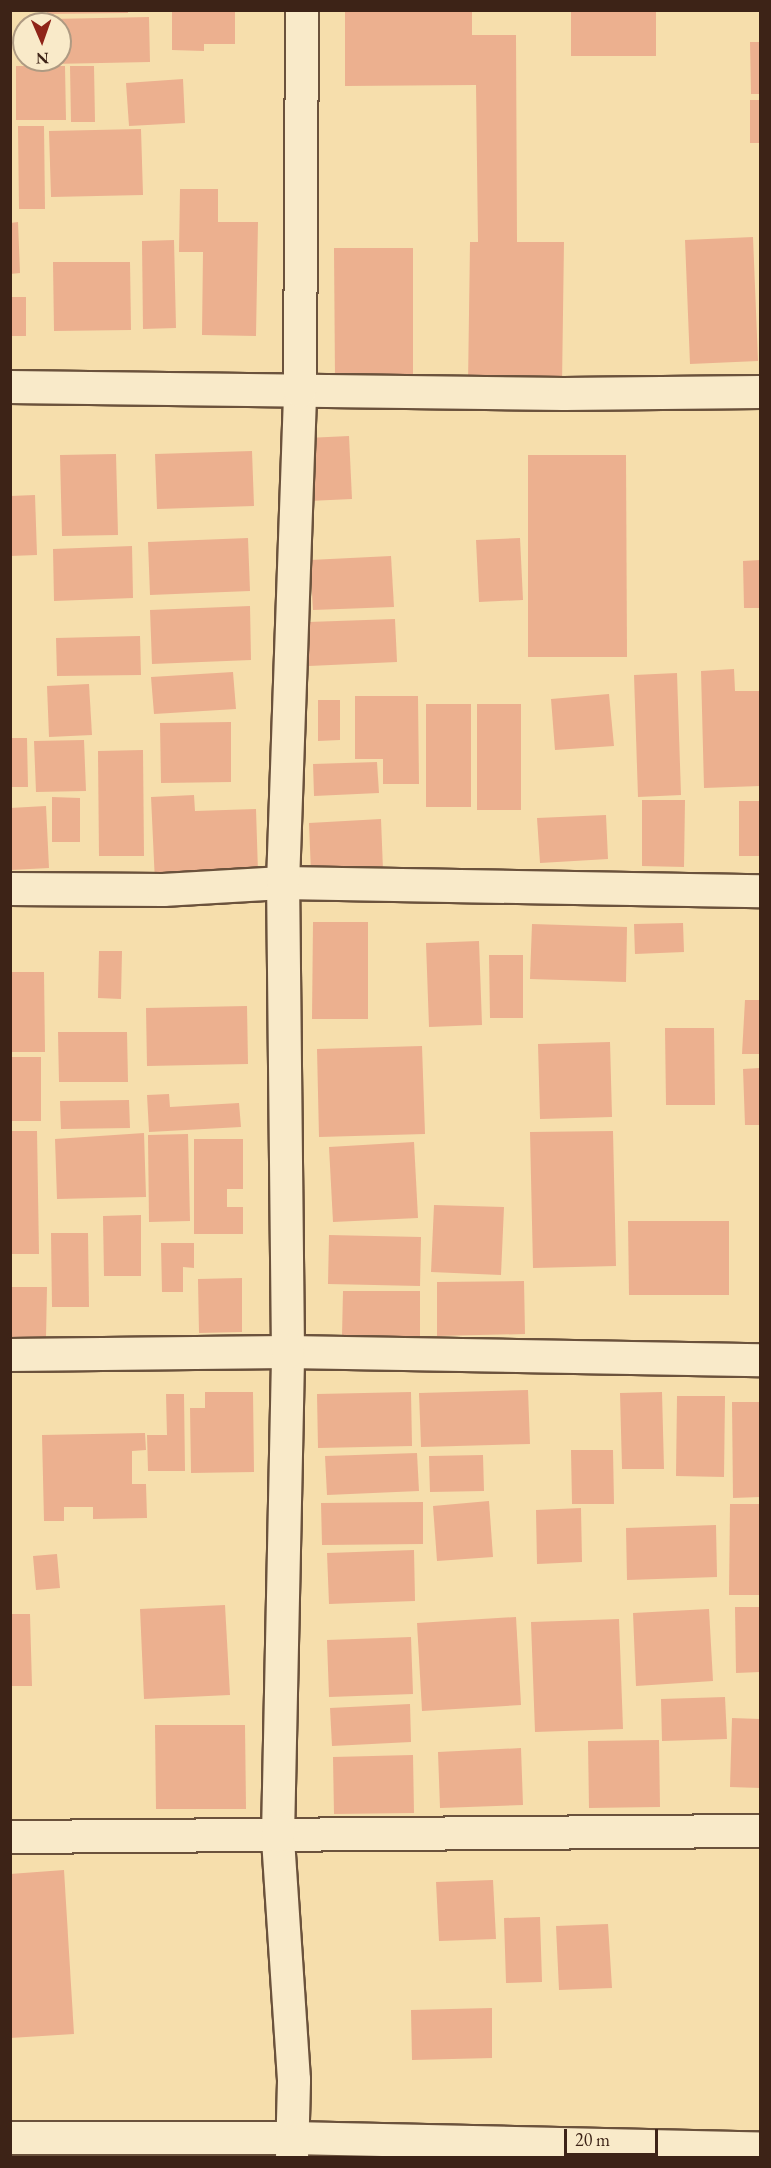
<!DOCTYPE html>
<style>
body{margin:0}
#map{position:relative;width:771px;height:2168px;overflow:hidden;background:#f6deac;font-family:"EB Garamond",serif}
div>[style]{position:absolute}
.building>*{inset:0;background:#ecb08f}
.roads{filter:drop-shadow(2px 0 #6b523c) drop-shadow(-2px 0 #6b523c) drop-shadow(0 2px #6b523c) drop-shadow(0 -2px #6b523c)}
.minor>*{height:32px;margin:-16px;padding:0 16px;transform-origin:16px;border-radius:16px;background:#f9eac9}
span{translate:-50% -50%;white-space:nowrap;text-align:center;line-height:1.15;-webkit-text-stroke:4.5px #f9eac9;paint-order:stroke}
.frame{position:absolute;inset:0;border:12px solid #3d2317;pointer-events:none}
.north{position:absolute;left:12px;top:12px;width:60px;height:60px;box-sizing:border-box;background:#f9eac9;border:2px solid #ae9a82;border-radius:50%;rotate:178deg;font-size:16px;font-weight:700;line-height:24px;text-align:center;color:#3d2317}
.north::after{content:'';display:block;margin:auto;width:21px;height:27px;background:#8f2418;clip-path:polygon(50% 0,100% 100%,50% 72%,0 100%)}
.scale{position:absolute;left:564px;top:2129px;width:94px;height:27px;box-sizing:border-box;border:3px solid #3d2317;border-top:0;padding-left:8px;font-size:18px;line-height:21px;white-space:nowrap;color:#3d2317;-webkit-text-stroke:4px #f9eac9;paint-order:stroke}
</style>
<div id="map">
<div class="building">
<div style="clip-path:polygon(47px 10px,128px 10px,128px 13px,47px 14px)"></div>
<div style="clip-path:polygon(172px 10px,235px 10px,235px 44px,204px 44px,204px 51px,172px 50px)"></div>
<div style="clip-path:polygon(472px 10px,472px 35px,516px 35px,517px 242px,564px 242px,562px 385px,468px 384px,470px 242px,478px 242px,476px 85px,345px 86px,345px 12px)"></div>
<div style="clip-path:polygon(571px 10px,656px 10px,656px 56px,571px 56px)"></div>
<div style="clip-path:polygon(149px 17px,150px 62px,52px 64px,52px 60px,60px 60px,60px 24px,51px 24px,51px 19px)"></div>
<div style="clip-path:polygon(750px 42px,760px 42px,760px 94px,751px 94px)"></div>
<div style="clip-path:polygon(16px 66px,65px 66px,66px 120px,16px 120px)"></div>
<div style="clip-path:polygon(70px 66px,94px 66px,95px 122px,71px 122px)"></div>
<div style="clip-path:polygon(183px 79px,185px 123px,129px 126px,126px 83px)"></div>
<div style="clip-path:polygon(750px 100px,760px 100px,760px 143px,750px 143px)"></div>
<div style="clip-path:polygon(18px 126px,44px 126px,45px 209px,19px 209px)"></div>
<div style="clip-path:polygon(141px 129px,143px 195px,51px 197px,49px 131px)"></div>
<div style="clip-path:polygon(180px 189px,218px 189px,218px 222px,258px 222px,256px 336px,202px 335px,203px 252px,179px 252px)"></div>
<div style="clip-path:polygon(18px 222px,20px 273px,10px 274px,10px 223px)"></div>
<div style="clip-path:polygon(753px 237px,758px 361px,690px 364px,685px 240px)"></div>
<div style="clip-path:polygon(174px 240px,176px 328px,143px 329px,142px 241px)"></div>
<div style="clip-path:polygon(334px 248px,413px 248px,413px 377px,335px 378px)"></div>
<div style="clip-path:polygon(53px 262px,130px 262px,131px 330px,54px 331px)"></div>
<div style="clip-path:polygon(10px 297px,26px 297px,26px 336px,10px 336px)"></div>
<div style="clip-path:polygon(349px 436px,352px 499px,309px 501px,307px 438px)"></div>
<div style="clip-path:polygon(252px 451px,254px 506px,157px 509px,155px 454px)"></div>
<div style="clip-path:polygon(116px 454px,118px 535px,62px 536px,60px 455px)"></div>
<div style="clip-path:polygon(528px 455px,626px 455px,627px 657px,528px 657px)"></div>
<div style="clip-path:polygon(35px 495px,37px 555px,10px 556px,10px 496px)"></div>
<div style="clip-path:polygon(248px 538px,250px 591px,150px 595px,148px 542px)"></div>
<div style="clip-path:polygon(520px 538px,523px 600px,479px 602px,476px 540px)"></div>
<div style="clip-path:polygon(132px 546px,133px 598px,54px 601px,53px 549px)"></div>
<div style="clip-path:polygon(391px 556px,394px 607px,313px 610px,310px 560px)"></div>
<div style="clip-path:polygon(760px 560px,760px 608px,744px 608px,743px 561px)"></div>
<div style="clip-path:polygon(250px 606px,251px 660px,152px 664px,150px 610px)"></div>
<div style="clip-path:polygon(395px 619px,397px 662px,309px 666px,308px 622px)"></div>
<div style="clip-path:polygon(140px 636px,141px 675px,57px 676px,56px 638px)"></div>
<div style="clip-path:polygon(734px 669px,735px 691px,760px 691px,760px 786px,704px 788px,701px 671px)"></div>
<div style="clip-path:polygon(233px 672px,236px 709px,154px 714px,151px 677px)"></div>
<div style="clip-path:polygon(677px 673px,681px 795px,638px 797px,634px 675px)"></div>
<div style="clip-path:polygon(89px 684px,92px 735px,49px 737px,47px 686px)"></div>
<div style="clip-path:polygon(609px 694px,614px 746px,555px 750px,551px 699px)"></div>
<div style="clip-path:polygon(355px 696px,418px 696px,419px 784px,383px 784px,383px 759px,355px 759px)"></div>
<div style="clip-path:polygon(318px 700px,340px 700px,340px 740px,318px 741px)"></div>
<div style="clip-path:polygon(426px 704px,471px 704px,471px 807px,426px 807px)"></div>
<div style="clip-path:polygon(477px 704px,521px 704px,521px 810px,477px 810px)"></div>
<div style="clip-path:polygon(231px 722px,231px 782px,161px 783px,160px 723px)"></div>
<div style="clip-path:polygon(10px 738px,27px 738px,28px 787px,10px 787px)"></div>
<div style="clip-path:polygon(84px 740px,86px 791px,36px 792px,34px 741px)"></div>
<div style="clip-path:polygon(143px 750px,144px 856px,99px 856px,98px 751px)"></div>
<div style="clip-path:polygon(377px 762px,379px 793px,314px 796px,313px 764px)"></div>
<div style="clip-path:polygon(194px 795px,195px 811px,256px 809px,258px 872px,155px 883px,151px 797px)"></div>
<div style="clip-path:polygon(52px 797px,80px 798px,80px 842px,52px 842px)"></div>
<div style="clip-path:polygon(642px 800px,685px 800px,684px 867px,642px 866px)"></div>
<div style="clip-path:polygon(739px 801px,760px 801px,760px 856px,739px 856px)"></div>
<div style="clip-path:polygon(46px 806px,49px 868px,11px 870px,10px 808px)"></div>
<div style="clip-path:polygon(606px 815px,608px 859px,540px 863px,537px 818px)"></div>
<div style="clip-path:polygon(381px 819px,383px 870px,311px 873px,309px 823px)"></div>
<div style="clip-path:polygon(313px 922px,368px 922px,368px 1019px,312px 1019px)"></div>
<div style="clip-path:polygon(683px 923px,684px 952px,635px 954px,634px 924px)"></div>
<div style="clip-path:polygon(532px 924px,627px 927px,626px 982px,530px 979px)"></div>
<div style="clip-path:polygon(479px 941px,482px 1025px,429px 1027px,426px 943px)"></div>
<div style="clip-path:polygon(99px 951px,122px 951px,121px 999px,98px 998px)"></div>
<div style="clip-path:polygon(489px 955px,523px 955px,523px 1018px,490px 1018px)"></div>
<div style="clip-path:polygon(10px 972px,44px 972px,45px 1052px,10px 1052px)"></div>
<div style="clip-path:polygon(745px 1000px,760px 1000px,760px 1054px,742px 1054px)"></div>
<div style="clip-path:polygon(247px 1006px,248px 1064px,147px 1066px,146px 1008px)"></div>
<div style="clip-path:polygon(665px 1028px,714px 1028px,715px 1105px,666px 1105px)"></div>
<div style="clip-path:polygon(58px 1032px,127px 1032px,128px 1082px,59px 1082px)"></div>
<div style="clip-path:polygon(610px 1042px,612px 1117px,540px 1119px,538px 1044px)"></div>
<div style="clip-path:polygon(422px 1046px,425px 1134px,319px 1137px,317px 1049px)"></div>
<div style="clip-path:polygon(10px 1057px,41px 1057px,41px 1121px,10px 1121px)"></div>
<div style="clip-path:polygon(760px 1068px,760px 1125px,745px 1125px,743px 1069px)"></div>
<div style="clip-path:polygon(169px 1094px,170px 1107px,239px 1103px,241px 1127px,149px 1132px,147px 1095px)"></div>
<div style="clip-path:polygon(129px 1100px,130px 1128px,61px 1129px,60px 1101px)"></div>
<div style="clip-path:polygon(10px 1131px,37px 1131px,39px 1254px,10px 1254px)"></div>
<div style="clip-path:polygon(613px 1131px,616px 1266px,533px 1268px,530px 1132px)"></div>
<div style="clip-path:polygon(144px 1133px,146px 1197px,57px 1199px,55px 1139px)"></div>
<div style="clip-path:polygon(188px 1134px,190px 1221px,149px 1222px,148px 1135px)"></div>
<div style="clip-path:polygon(194px 1139px,243px 1139px,243px 1189px,227px 1189px,227px 1207px,243px 1207px,243px 1234px,194px 1234px)"></div>
<div style="clip-path:polygon(414px 1142px,418px 1218px,333px 1222px,329px 1147px)"></div>
<div style="clip-path:polygon(434px 1205px,504px 1207px,501px 1275px,431px 1272px)"></div>
<div style="clip-path:polygon(141px 1215px,141px 1276px,104px 1276px,103px 1216px)"></div>
<div style="clip-path:polygon(628px 1221px,729px 1221px,729px 1295px,629px 1295px)"></div>
<div style="clip-path:polygon(51px 1233px,88px 1233px,89px 1307px,52px 1307px)"></div>
<div style="clip-path:polygon(329px 1235px,421px 1237px,420px 1286px,328px 1284px)"></div>
<div style="clip-path:polygon(161px 1243px,194px 1243px,194px 1268px,183px 1267px,183px 1292px,162px 1292px)"></div>
<div style="clip-path:polygon(242px 1278px,242px 1332px,199px 1333px,198px 1279px)"></div>
<div style="clip-path:polygon(524px 1281px,525px 1334px,437px 1336px,437px 1282px)"></div>
<div style="clip-path:polygon(10px 1287px,47px 1287px,46px 1337px,10px 1337px)"></div>
<div style="clip-path:polygon(343px 1291px,420px 1291px,420px 1336px,342px 1336px)"></div>
<div style="clip-path:polygon(528px 1390px,530px 1444px,421px 1447px,419px 1393px)"></div>
<div style="clip-path:polygon(205px 1392px,253px 1392px,254px 1472px,191px 1473px,190px 1408px,205px 1408px)"></div>
<div style="clip-path:polygon(411px 1392px,412px 1446px,318px 1448px,317px 1394px)"></div>
<div style="clip-path:polygon(662px 1392px,664px 1469px,622px 1469px,620px 1393px)"></div>
<div style="clip-path:polygon(166px 1394px,184px 1394px,185px 1471px,148px 1471px,147px 1435px,167px 1435px)"></div>
<div style="clip-path:polygon(677px 1396px,725px 1396px,724px 1477px,676px 1476px)"></div>
<div style="clip-path:polygon(732px 1402px,760px 1402px,760px 1497px,733px 1498px)"></div>
<div style="clip-path:polygon(145px 1433px,146px 1450px,132px 1451px,132px 1484px,146px 1484px,147px 1518px,93px 1519px,93px 1507px,64px 1507px,64px 1521px,44px 1521px,42px 1435px)"></div>
<div style="clip-path:polygon(571px 1450px,613px 1450px,614px 1504px,572px 1504px)"></div>
<div style="clip-path:polygon(417px 1453px,419px 1491px,327px 1495px,325px 1456px)"></div>
<div style="clip-path:polygon(483px 1455px,484px 1491px,430px 1492px,429px 1456px)"></div>
<div style="clip-path:polygon(489px 1501px,493px 1557px,437px 1561px,433px 1506px)"></div>
<div style="clip-path:polygon(423px 1502px,423px 1544px,322px 1545px,321px 1503px)"></div>
<div style="clip-path:polygon(730px 1504px,760px 1504px,760px 1595px,729px 1595px)"></div>
<div style="clip-path:polygon(581px 1508px,582px 1562px,537px 1564px,536px 1510px)"></div>
<div style="clip-path:polygon(716px 1525px,717px 1577px,627px 1580px,626px 1528px)"></div>
<div style="clip-path:polygon(414px 1550px,415px 1601px,329px 1604px,327px 1553px)"></div>
<div style="clip-path:polygon(57px 1554px,60px 1588px,36px 1590px,33px 1556px)"></div>
<div style="clip-path:polygon(225px 1605px,230px 1695px,144px 1699px,140px 1609px)"></div>
<div style="clip-path:polygon(735px 1607px,760px 1607px,760px 1672px,736px 1673px)"></div>
<div style="clip-path:polygon(709px 1609px,713px 1681px,636px 1686px,633px 1613px)"></div>
<div style="clip-path:polygon(10px 1614px,30px 1614px,32px 1686px,10px 1686px)"></div>
<div style="clip-path:polygon(516px 1617px,521px 1705px,422px 1711px,417px 1623px)"></div>
<div style="clip-path:polygon(619px 1619px,623px 1729px,535px 1732px,531px 1622px)"></div>
<div style="clip-path:polygon(411px 1637px,413px 1694px,329px 1697px,327px 1640px)"></div>
<div style="clip-path:polygon(725px 1697px,727px 1739px,662px 1741px,661px 1699px)"></div>
<div style="clip-path:polygon(410px 1704px,411px 1742px,332px 1746px,330px 1708px)"></div>
<div style="clip-path:polygon(732px 1718px,760px 1719px,760px 1788px,730px 1787px)"></div>
<div style="clip-path:polygon(155px 1725px,245px 1725px,246px 1809px,156px 1809px)"></div>
<div style="clip-path:polygon(659px 1740px,660px 1807px,589px 1808px,588px 1741px)"></div>
<div style="clip-path:polygon(521px 1748px,523px 1805px,440px 1808px,438px 1752px)"></div>
<div style="clip-path:polygon(413px 1755px,414px 1813px,334px 1814px,333px 1757px)"></div>
<div style="clip-path:polygon(64px 1870px,74px 2034px,10px 2038px,10px 1874px)"></div>
<div style="clip-path:polygon(493px 1880px,496px 1939px,439px 1941px,436px 1882px)"></div>
<div style="clip-path:polygon(540px 1917px,542px 1982px,506px 1983px,504px 1918px)"></div>
<div style="clip-path:polygon(608px 1924px,612px 1988px,559px 1990px,556px 1926px)"></div>
<div style="clip-path:polygon(492px 2008px,492px 2058px,412px 2060px,411px 2010px)"></div>
</div>
<div class="roads">
<div class="minor">
<div style="left:10px;top:387px;width:554px;rotate:0.72deg"></div>
<div style="left:564px;top:394px;width:196px;rotate:-0.6deg"></div>
<div style="left:10px;top:889px;width:153px;rotate:0.4deg"></div>
<div style="left:163px;top:890px;width:120px;rotate:-3.3deg"></div>
<div style="left:283px;top:883px;width:477px;rotate:1deg"></div>
<div style="left:10px;top:1355px;width:278px;rotate:-0.6deg"></div>
<div style="left:288px;top:1352px;width:472px;rotate:1deg"></div>
<div style="left:10px;top:1837px;width:750px;rotate:-0.46deg"></div>
<div style="left:10px;top:2138px;width:282px"></div>
<div style="left:292px;top:2138px;width:468px;rotate:1.3deg"></div>
<div style="left:292px;top:2158px;width:78px;rotate:-88.5deg"></div>
<div style="left:294px;top:2080px;width:245px;rotate:-93.8deg"></div>
<div style="left:278px;top:1836px;width:484px;rotate:-88.8deg"></div>
<div style="left:288px;top:1352px;width:469px;rotate:-90.6deg"></div>
<div style="left:283px;top:883px;width:492px;rotate:-88deg"></div>
<div style="left:300px;top:391px;width:381px;rotate:-89.7deg"></div>
</div>
</div>
<div class="frame"></div>
<div class="north">N</div>
<div class="scale">20 m</div>
</div>
